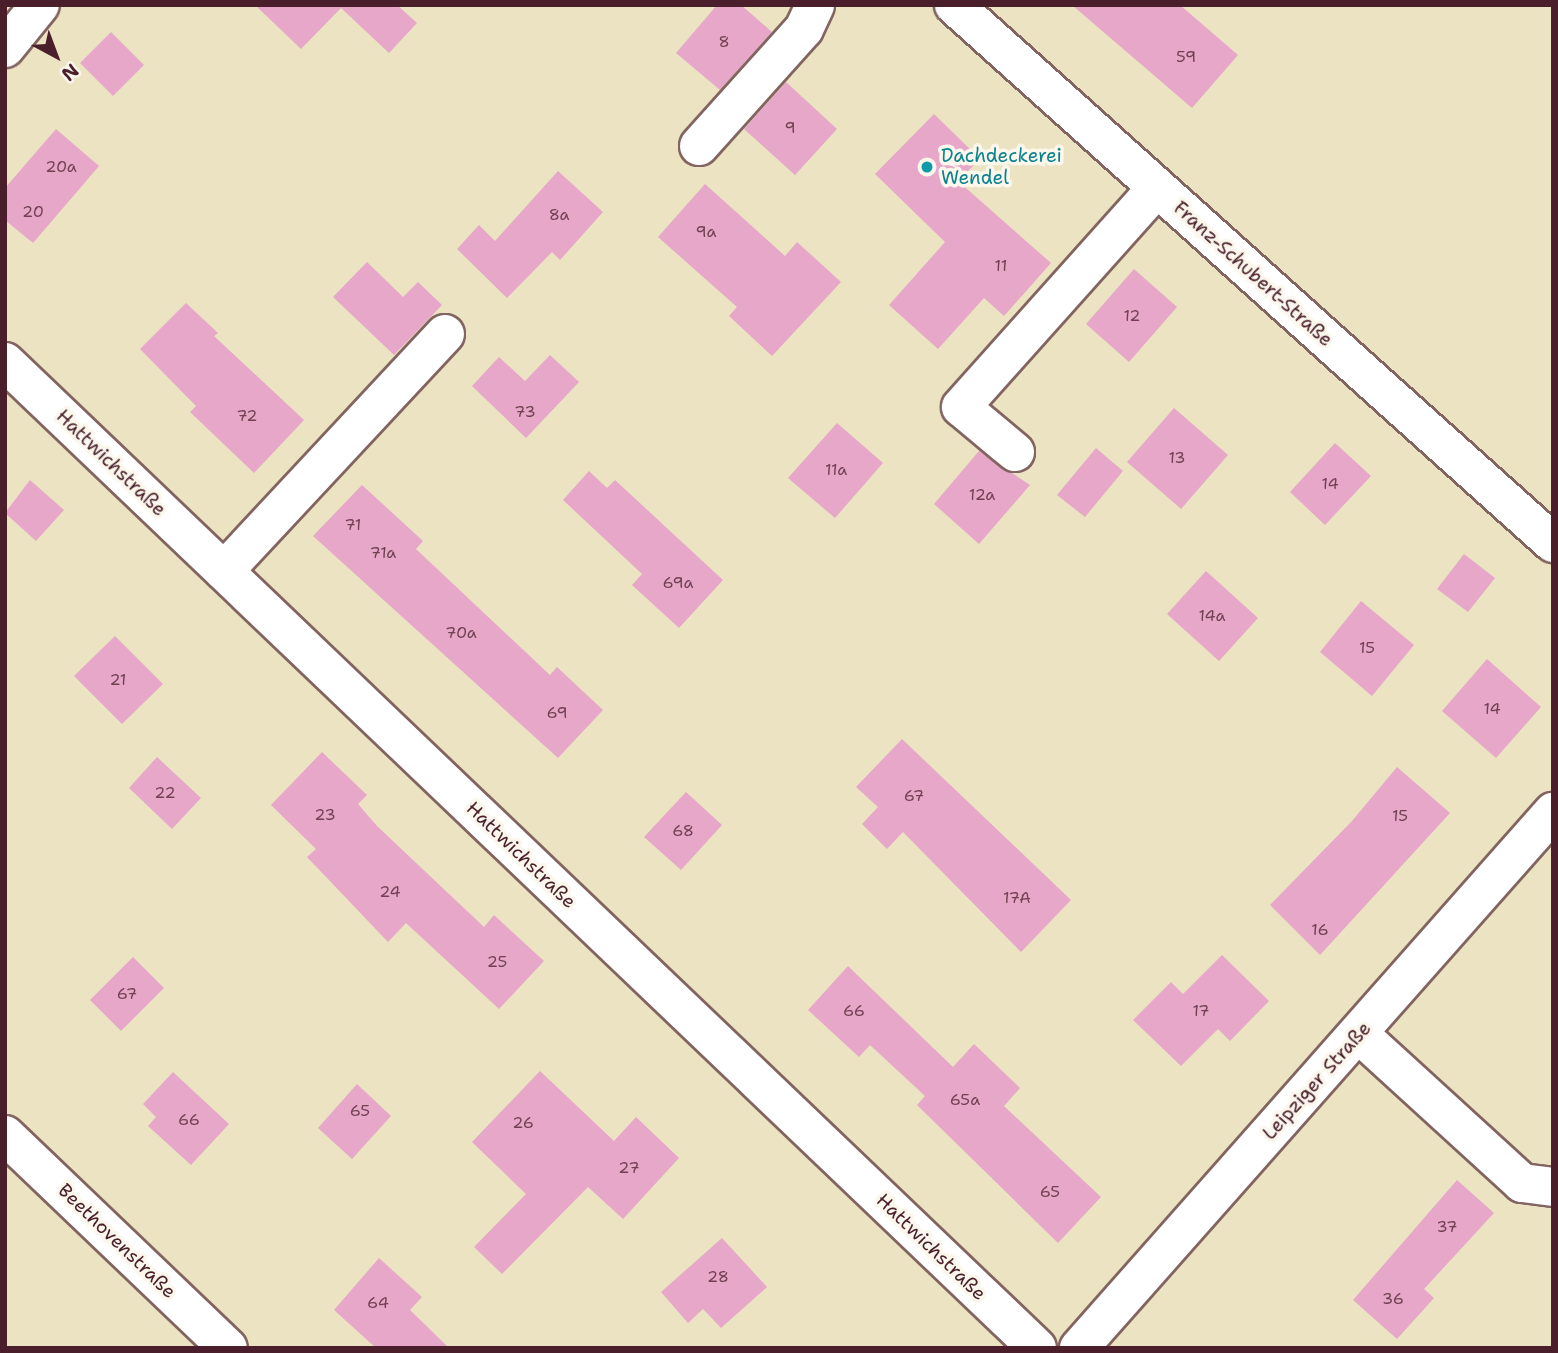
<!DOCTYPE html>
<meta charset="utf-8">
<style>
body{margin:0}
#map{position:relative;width:1558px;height:1353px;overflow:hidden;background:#ebe3c2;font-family:"Shantell Sans",sans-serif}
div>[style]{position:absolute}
.building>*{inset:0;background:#e6a7c9}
.roads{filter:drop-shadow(2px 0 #826460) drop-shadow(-2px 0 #826460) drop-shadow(0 2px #826460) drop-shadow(0 -2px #826460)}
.minor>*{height:38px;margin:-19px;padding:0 19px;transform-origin:19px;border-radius:19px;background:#fff}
.dots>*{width:19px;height:19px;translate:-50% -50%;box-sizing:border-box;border:4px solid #fbf7ec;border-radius:50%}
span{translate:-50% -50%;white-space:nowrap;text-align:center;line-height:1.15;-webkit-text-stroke:7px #fbf7ec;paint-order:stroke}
.number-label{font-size:16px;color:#714152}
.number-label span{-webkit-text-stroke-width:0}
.culture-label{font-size:19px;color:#0d838f}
.left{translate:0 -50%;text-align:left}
.street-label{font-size:19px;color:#4a1f2b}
.frame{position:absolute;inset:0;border:7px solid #4a1f2b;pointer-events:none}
.north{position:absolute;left:21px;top:21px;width:70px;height:70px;-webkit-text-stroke:5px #fbf7ec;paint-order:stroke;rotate:139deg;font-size:19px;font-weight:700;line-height:28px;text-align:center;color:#4a1f2b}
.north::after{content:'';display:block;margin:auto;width:24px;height:32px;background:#4a1f2b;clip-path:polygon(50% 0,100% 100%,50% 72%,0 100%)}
</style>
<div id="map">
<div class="building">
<div style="clip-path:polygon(255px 5px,397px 5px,417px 23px,389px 53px,341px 8px,301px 49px)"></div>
<div style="clip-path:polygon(717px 5px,741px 5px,772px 32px,720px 90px,676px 53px)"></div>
<div style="clip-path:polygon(1072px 5px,1180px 5px,1238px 55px,1192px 108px)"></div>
<div style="clip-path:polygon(111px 32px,144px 65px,113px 96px,80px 63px)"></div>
<div style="clip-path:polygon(786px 82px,837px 129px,795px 175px,744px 129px)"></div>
<div style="clip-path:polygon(934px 114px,980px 159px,958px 181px,1051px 263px,1004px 316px,984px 298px,938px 349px,889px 305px,945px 242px,875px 174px)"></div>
<div style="clip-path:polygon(56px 129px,99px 166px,33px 243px,5px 220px,5px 188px)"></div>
<div style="clip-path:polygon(558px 171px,603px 212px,560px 260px,552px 252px,507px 298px,457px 249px,479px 225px,495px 241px)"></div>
<div style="clip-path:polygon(705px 184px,785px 256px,797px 242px,841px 282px,772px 356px,729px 316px,737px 307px,658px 237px)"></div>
<div style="clip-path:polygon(367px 262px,403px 297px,418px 282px,442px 305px,394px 355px,333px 297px)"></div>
<div style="clip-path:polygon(1134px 269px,1177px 307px,1129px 362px,1086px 324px)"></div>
<div style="clip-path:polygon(186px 303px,218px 333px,214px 336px,304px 420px,254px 473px,190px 412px,196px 406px,140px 349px)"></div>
<div style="clip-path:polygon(550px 355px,579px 382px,526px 438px,472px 386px,499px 357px,525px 381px)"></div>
<div style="clip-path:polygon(1174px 408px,1228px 455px,1181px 509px,1127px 462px)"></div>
<div style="clip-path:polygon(837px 423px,883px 463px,835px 518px,788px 478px)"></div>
<div style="clip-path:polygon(1335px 443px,1371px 476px,1325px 525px,1290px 492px)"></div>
<div style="clip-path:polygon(1096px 448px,1123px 471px,1085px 517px,1057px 495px)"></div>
<div style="clip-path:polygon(979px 451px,1030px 485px,979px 544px,934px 504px)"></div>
<div style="clip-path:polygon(589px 471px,607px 488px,615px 480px,723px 580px,679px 628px,632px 585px,642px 574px,563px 500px)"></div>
<div style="clip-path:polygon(30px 480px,64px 510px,36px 541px,5px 513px)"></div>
<div style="clip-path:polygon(362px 485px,423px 541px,416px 549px,550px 675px,557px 667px,603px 710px,558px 758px,313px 536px)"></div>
<div style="clip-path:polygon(1464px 554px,1495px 578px,1468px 612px,1437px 589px)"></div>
<div style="clip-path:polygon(1206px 571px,1258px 618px,1219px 661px,1167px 614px)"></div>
<div style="clip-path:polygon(1361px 601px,1414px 645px,1372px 696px,1320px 652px)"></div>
<div style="clip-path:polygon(115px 636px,163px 684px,122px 724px,74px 676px)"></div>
<div style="clip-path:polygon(1487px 659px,1541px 707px,1496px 758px,1442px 711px)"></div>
<div style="clip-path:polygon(902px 739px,1071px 900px,1021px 952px,903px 832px,887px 849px,862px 824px,878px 807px,856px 787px)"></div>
<div style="clip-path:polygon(322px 752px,367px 795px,358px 804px,377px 826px,484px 927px,494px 915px,544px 961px,499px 1009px,406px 923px,388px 942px,307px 857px,316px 849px,271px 805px)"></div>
<div style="clip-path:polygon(157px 757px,201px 798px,172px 829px,129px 788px)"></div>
<div style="clip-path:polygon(1397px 767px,1450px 813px,1320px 955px,1270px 905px,1352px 821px)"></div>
<div style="clip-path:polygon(686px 792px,722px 825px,681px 870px,644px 837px)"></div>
<div style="clip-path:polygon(1222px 955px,1269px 1001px,1230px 1041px,1218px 1029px,1181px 1066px,1133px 1020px,1171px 982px,1183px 994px)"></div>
<div style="clip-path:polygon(133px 957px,164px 988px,121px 1031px,90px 1000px)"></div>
<div style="clip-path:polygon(848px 966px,953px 1067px,974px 1044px,1020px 1088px,1004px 1106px,1101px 1197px,1058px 1243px,917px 1105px,925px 1096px,870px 1045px,859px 1057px,808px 1010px)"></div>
<div style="clip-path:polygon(540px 1071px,614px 1141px,636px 1117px,679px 1158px,623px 1219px,588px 1187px,502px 1274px,474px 1247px,526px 1194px,472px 1142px)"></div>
<div style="clip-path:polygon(173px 1072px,229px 1124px,191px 1165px,148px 1126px,156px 1117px,143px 1104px)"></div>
<div style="clip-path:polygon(357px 1084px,391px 1116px,352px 1159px,318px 1128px)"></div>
<div style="clip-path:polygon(1457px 1180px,1494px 1213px,1424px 1289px,1434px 1298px,1397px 1339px,1353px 1300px)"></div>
<div style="clip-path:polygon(722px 1238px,767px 1287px,721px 1328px,703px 1309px,688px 1323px,661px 1292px)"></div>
<div style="clip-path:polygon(379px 1258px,422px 1297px,410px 1310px,449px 1348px,376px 1348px,334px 1310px)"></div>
</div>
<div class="roads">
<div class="minor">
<div style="left:954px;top:5px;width:805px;rotate:41.93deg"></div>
<div style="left:5px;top:48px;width:55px;rotate:-50.9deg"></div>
<div style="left:699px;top:146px;width:157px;rotate:-48.1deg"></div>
<div style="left:804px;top:29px;width:26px;rotate:-65deg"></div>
<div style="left:5px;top:362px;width:1427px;rotate:43.69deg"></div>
<div style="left:1015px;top:452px;width:70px;rotate:-140.2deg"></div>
<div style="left:961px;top:407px;width:294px;rotate:-48.2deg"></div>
<div style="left:224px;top:571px;width:324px;rotate:-47deg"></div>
<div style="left:1359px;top:1034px;width:221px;rotate:42.4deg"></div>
<div style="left:1522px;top:1183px;width:31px;rotate:7deg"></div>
<div style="left:5px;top:1135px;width:308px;rotate:43.7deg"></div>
<div style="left:1079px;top:1348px;width:716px;rotate:-48.51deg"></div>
</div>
</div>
<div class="dots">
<div style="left:927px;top:167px;background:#0f9aa8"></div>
</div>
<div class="number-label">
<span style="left:724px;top:42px">8</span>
<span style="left:1186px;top:57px">59</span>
<span style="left:790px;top:128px">9</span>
<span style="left:61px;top:167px">20a</span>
<span style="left:33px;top:212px">20</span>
<span style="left:559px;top:215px">8a</span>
<span style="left:706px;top:232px">9a</span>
<span style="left:1001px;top:266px">11</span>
<span style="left:1132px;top:316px">12</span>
<span style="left:525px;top:412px">73</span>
<span style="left:247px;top:416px">72</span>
<span style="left:1177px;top:458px">13</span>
<span style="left:836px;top:470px">11a</span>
<span style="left:1330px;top:484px">14</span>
<span style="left:982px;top:495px">12a</span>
<span style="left:353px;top:525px">71</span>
<span style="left:383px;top:553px">71a</span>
<span style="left:678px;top:583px">69a</span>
<span style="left:1212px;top:616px">14a</span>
<span style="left:461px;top:633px">70a</span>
<span style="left:1367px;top:648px">15</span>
<span style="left:118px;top:680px">21</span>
<span style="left:1492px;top:709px">14</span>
<span style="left:557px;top:713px">69</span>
<span style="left:165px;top:793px">22</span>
<span style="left:914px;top:796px">67</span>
<span style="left:325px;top:815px">23</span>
<span style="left:1400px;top:816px">15</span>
<span style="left:683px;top:831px">68</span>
<span style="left:390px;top:892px">24</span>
<span style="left:1017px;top:898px">17A</span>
<span style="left:1320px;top:930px">16</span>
<span style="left:497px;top:962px">25</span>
<span style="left:127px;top:994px">67</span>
<span style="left:854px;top:1011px">66</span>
<span style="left:1201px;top:1011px">17</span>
<span style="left:965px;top:1100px">65a</span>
<span style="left:360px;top:1111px">65</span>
<span style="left:189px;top:1120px">66</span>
<span style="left:523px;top:1123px">26</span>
<span style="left:629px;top:1168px">27</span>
<span style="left:1050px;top:1192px">65</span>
<span style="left:1447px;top:1227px">37</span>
<span style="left:718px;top:1277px">28</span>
<span style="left:1393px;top:1299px">36</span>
<span style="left:378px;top:1303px">64</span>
</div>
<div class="culture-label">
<span class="left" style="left:941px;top:167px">Dachdeckerei<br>Wendel</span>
</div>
<div class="street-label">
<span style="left:1253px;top:274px;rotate:42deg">Franz-Schubert-Straße</span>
<span style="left:111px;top:463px;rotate:44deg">Hattwichstraße</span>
<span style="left:521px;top:855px;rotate:44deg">Hattwichstraße</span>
<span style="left:1317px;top:1081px;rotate:-48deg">Leipziger Straße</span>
<span style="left:117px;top:1241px;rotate:44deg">Beethovenstraße</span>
<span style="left:931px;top:1247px;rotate:44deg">Hattwichstraße</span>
</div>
<div class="frame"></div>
<div class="north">N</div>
</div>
